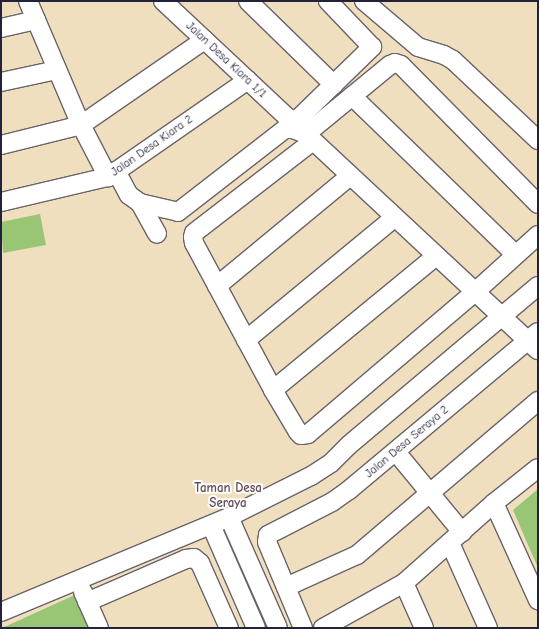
<!DOCTYPE html>
<style>
body{margin:0}
#map{position:relative;width:539px;height:629px;overflow:hidden;background:#f0dfbf;font-family:"Comic Neue",sans-serif}
div>[style]{position:absolute}
.green>*{inset:0;background:#99c674}
.roads{filter:drop-shadow(1px 0 #6a6469) drop-shadow(-1px 0 #6a6469) drop-shadow(0 1px #6a6469) drop-shadow(0 -1px #6a6469)}
.minor>*{height:18px;margin:-9px;padding:0 9px;transform-origin:9px;border-radius:9px;background:#fff}
span{translate:-50% -50%;white-space:nowrap;text-align:center;line-height:1.15;-webkit-text-stroke:4px #fff;paint-order:stroke}
.street-label{font-size:12px;color:#22223b}
.neighbourhood-label{font-size:13px;color:#684f53;font-weight:700}
.frame{position:absolute;inset:0;border:2px solid #22223b;pointer-events:none}
</style>
<div id="map">
<div class="green">
<div style="clip-path:polygon(40px 214px,46px 245px,3px 253px,1px 222px)"></div>
<div style="clip-path:polygon(538px 489px,538px 568px,513px 510px)"></div>
<div style="clip-path:polygon(77px 594px,90px 628px,2px 628px)"></div>
</div>
<div class="roads">
<div class="minor">
<div style="left:28px;top:1px;width:135px;rotate:66.9deg"></div>
<div style="left:81px;top:125px;width:59px;rotate:62.6deg"></div>
<div style="left:163px;top:1px;width:173px;rotate:43.1deg"></div>
<div style="left:289px;top:119px;width:8px;rotate:7deg"></div>
<div style="left:297px;top:120px;width:105px;rotate:-44.2deg"></div>
<div style="left:372px;top:47px;width:64px;rotate:-133.7deg"></div>
<div style="left:248px;top:1px;width:120px;rotate:44.3deg"></div>
<div style="left:364px;top:1px;width:71px;rotate:40.4deg"></div>
<div style="left:418px;top:47px;width:27px;rotate:17deg"></div>
<div style="left:444px;top:55px;width:10px;rotate:29deg"></div>
<div style="left:453px;top:60px;width:117px;rotate:43.3deg"></div>
<div style="left:1px;top:28px;width:36px;rotate:-13deg"></div>
<div style="left:1px;top:82px;width:57px;rotate:-12.1deg"></div>
<div style="left:352px;top:96px;width:228px;rotate:44.1deg"></div>
<div style="left:306px;top:134px;width:109px;rotate:-39.4deg"></div>
<div style="left:390px;top:65px;width:5px;rotate:-22deg"></div>
<div style="left:395px;top:63px;width:6px;rotate:18deg"></div>
<div style="left:401px;top:65px;width:195px;rotate:45.4deg"></div>
<div style="left:313px;top:141px;width:150px;rotate:142.3deg"></div>
<div style="left:194px;top:233px;width:4px;rotate:104deg"></div>
<div style="left:193px;top:237px;width:6px;rotate:81deg"></div>
<div style="left:194px;top:243px;width:167px;rotate:61.7deg"></div>
<div style="left:273px;top:390px;width:49px;rotate:59.2deg"></div>
<div style="left:298px;top:432px;width:4px;rotate:45deg"></div>
<div style="left:301px;top:435px;width:7px;rotate:-8deg"></div>
<div style="left:308px;top:434px;width:219px;rotate:-40.4deg"></div>
<div style="left:475px;top:292px;width:85px;rotate:-42.1deg"></div>
<div style="left:1px;top:145px;width:82px;rotate:-14deg"></div>
<div style="left:81px;top:125px;width:150px;rotate:-34.6deg"></div>
<div style="left:116px;top:171px;width:27px;rotate:62deg"></div>
<div style="left:129px;top:195px;width:14px;rotate:36deg"></div>
<div style="left:140px;top:203px;width:35px;rotate:61deg"></div>
<div style="left:1px;top:202px;width:110px;rotate:-13.2deg"></div>
<div style="left:108px;top:177px;width:170px;rotate:-34.7deg"></div>
<div style="left:140px;top:203px;width:39px;rotate:13deg"></div>
<div style="left:178px;top:212px;width:135px;rotate:-37.8deg"></div>
<div style="left:285px;top:129px;width:8px"></div>
<div style="left:293px;top:129px;width:14px;rotate:21deg"></div>
<div style="left:306px;top:134px;width:317px;rotate:43deg"></div>
<div style="left:217px;top:286px;width:173px;rotate:-39.6deg"></div>
<div style="left:246px;top:340px;width:193px;rotate:-39.5deg"></div>
<div style="left:273px;top:390px;width:211px;rotate:-39.4deg"></div>
<div style="left:396px;top:452px;width:104px;rotate:50.5deg"></div>
<div style="left:494px;top:503px;width:107px;rotate:65.6deg"></div>
<div style="left:229px;top:517px;width:121px;rotate:66.2deg"></div>
<div style="left:211px;top:525px;width:112px;rotate:66.4deg"></div>
<div style="left:450px;top:543px;width:93px;rotate:65.9deg"></div>
<div style="left:404px;top:583px;width:49px;rotate:66deg"></div>
<div style="left:286px;top:587px;width:78px;rotate:-24.3deg"></div>
<div style="left:357px;top:555px;width:238px;rotate:-40.4deg"></div>
<div style="left:83px;top:592px;width:39px;rotate:66deg"></div>
<div style="left:87px;top:602px;width:108px;rotate:-23.5deg"></div>
<div style="left:186px;top:559px;width:8px;rotate:-7deg"></div>
<div style="left:194px;top:558px;width:8px;rotate:40deg"></div>
<div style="left:200px;top:563px;width:71px;rotate:66deg"></div>
<div style="left:1px;top:612px;width:247px;rotate:-22.6deg"></div>
<div style="left:229px;top:517px;width:92px;rotate:-26.6deg"></div>
<div style="left:311px;top:476px;width:24px;rotate:-33deg"></div>
<div style="left:331px;top:463px;width:25px;rotate:-45deg"></div>
<div style="left:349px;top:445px;width:247px;rotate:-40.1deg"></div>
<div style="left:303px;top:628px;width:93px;rotate:-112.7deg"></div>
<div style="left:267px;top:542px;width:7px;rotate:-82deg"></div>
<div style="left:268px;top:535px;width:72px;rotate:-27.3deg"></div>
<div style="left:332px;top:502px;width:21px;rotate:-35deg"></div>
<div style="left:349px;top:490px;width:246px;rotate:-39.9deg"></div>
<div style="left:323px;top:628px;width:93px;rotate:-29.1deg"></div>
<div style="left:404px;top:583px;width:120px;rotate:-41.6deg"></div>
<div style="left:494px;top:503px;width:56px;rotate:-38.5deg"></div>
</div>
</div>
<div class="street-label">
<span style="left:226px;top:60px;rotate:43deg">Jalan Desa Kiara 1/1</span>
<span style="left:152px;top:146px;rotate:-35deg">Jalan Desa Kiara 2</span>
<span style="left:407px;top:442px;rotate:-40deg">Jalan Desa Seraya 2</span>
</div>
<div class="neighbourhood-label">
<span style="left:228px;top:496px">Taman Desa<br>Seraya</span>
</div>
<div class="frame"></div>
</div>
